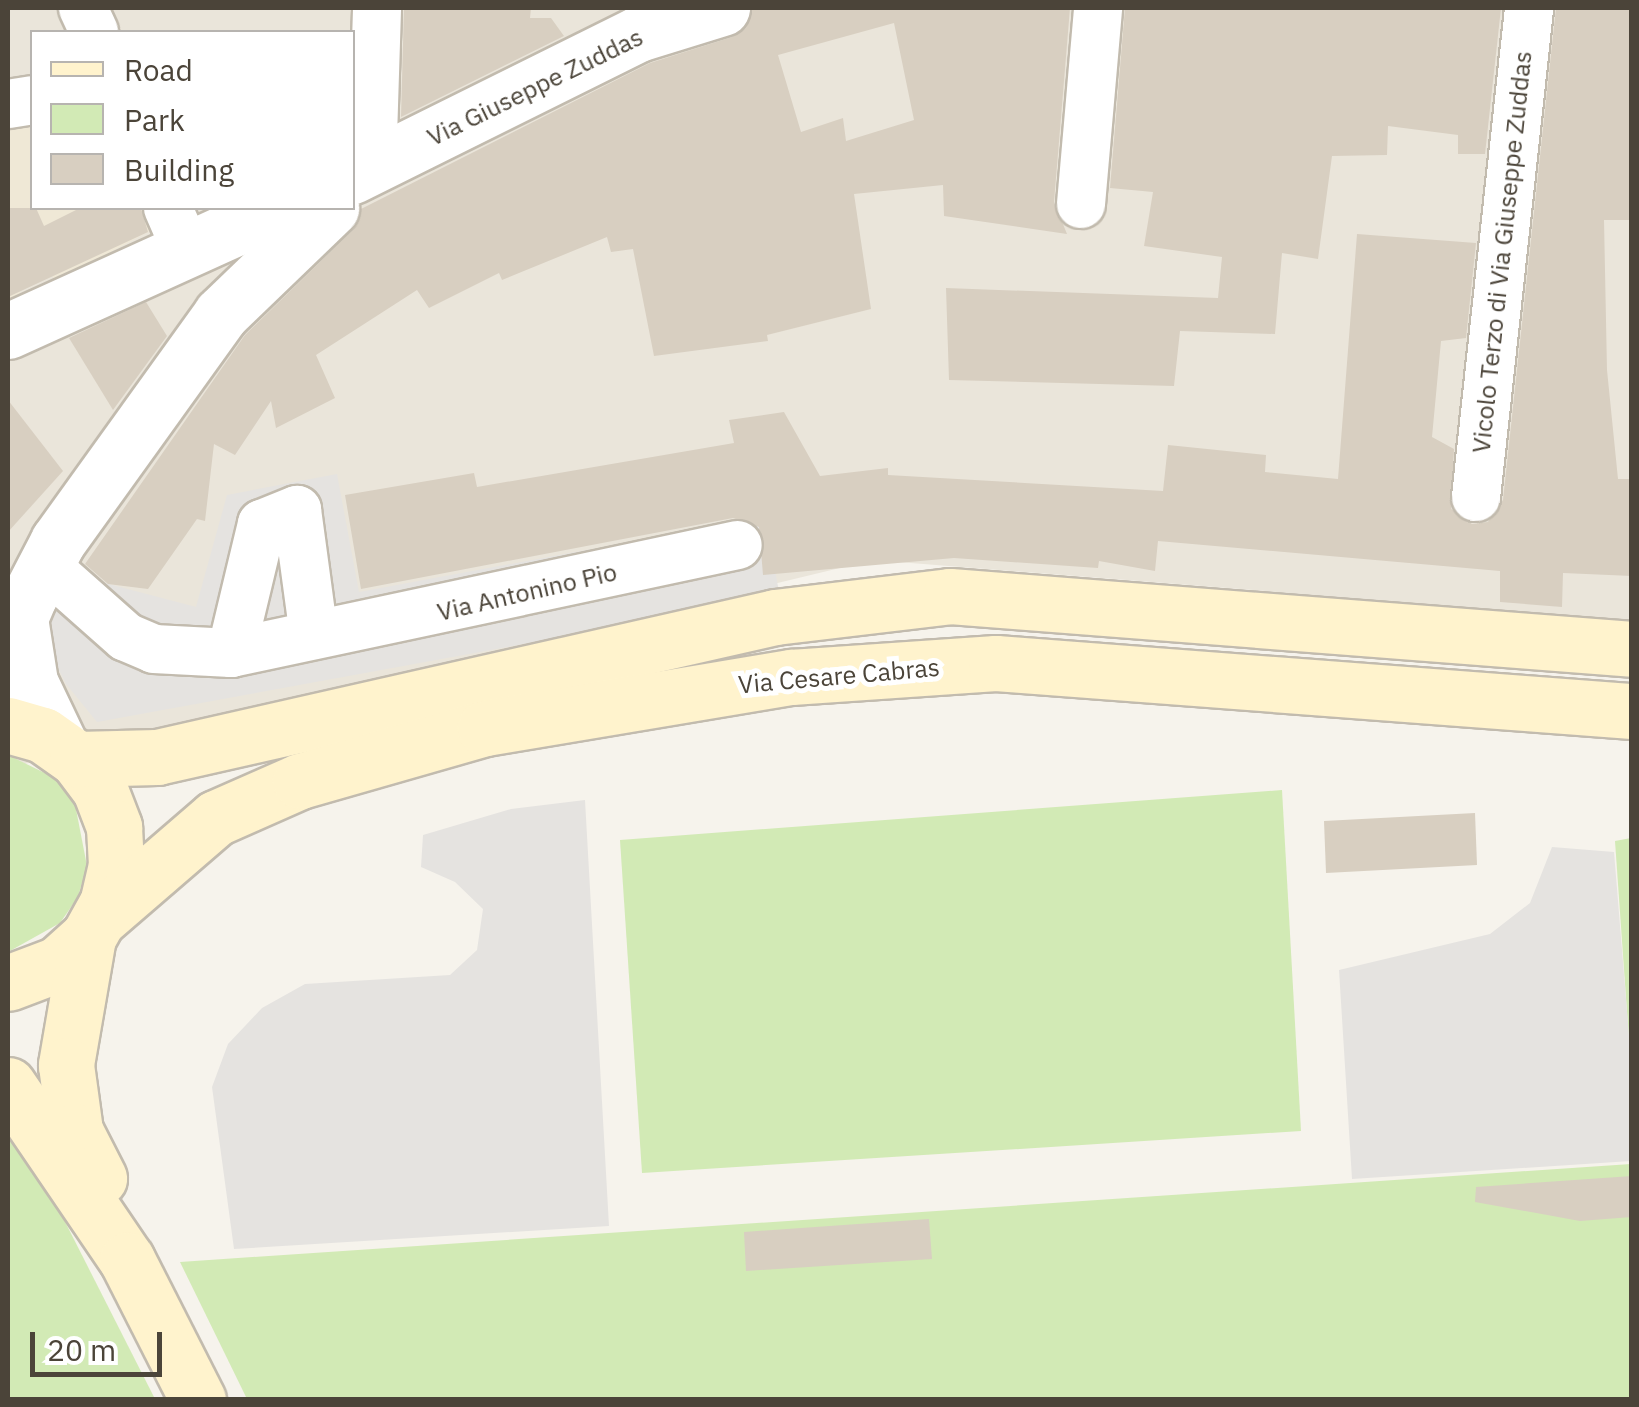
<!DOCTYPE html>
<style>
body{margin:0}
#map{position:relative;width:1639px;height:1407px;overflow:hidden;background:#f6f3ec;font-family:"IBM Plex Sans",sans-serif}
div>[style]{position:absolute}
.residential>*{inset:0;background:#eae5da}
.education>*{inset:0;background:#efe8d6}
.green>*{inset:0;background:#d2eab5}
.parking>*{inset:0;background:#e5e3e0}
.building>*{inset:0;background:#d8cfc1}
.roads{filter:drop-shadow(2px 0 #c2bbae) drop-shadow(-2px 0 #c2bbae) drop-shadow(0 2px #c2bbae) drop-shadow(0 -2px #c2bbae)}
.minor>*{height:48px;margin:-24px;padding:0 24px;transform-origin:24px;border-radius:24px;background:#fff}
.tertiary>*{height:55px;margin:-27.5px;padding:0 27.5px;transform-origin:27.5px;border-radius:27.5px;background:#fff}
.secondary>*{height:55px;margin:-27.5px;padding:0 27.5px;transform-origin:27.5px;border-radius:27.5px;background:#fff3cd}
span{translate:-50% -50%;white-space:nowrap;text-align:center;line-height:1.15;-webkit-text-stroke:10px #fff;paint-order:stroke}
.street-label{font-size:25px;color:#4b4439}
.frame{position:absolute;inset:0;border:10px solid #4b4439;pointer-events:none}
.legend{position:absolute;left:30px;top:30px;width:325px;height:180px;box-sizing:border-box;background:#fff;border:2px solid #b7b4b0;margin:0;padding:12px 18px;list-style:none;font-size:30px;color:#4b4439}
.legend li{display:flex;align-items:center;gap:20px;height:50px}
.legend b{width:50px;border:2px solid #b7b4b0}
.scale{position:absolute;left:30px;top:1332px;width:132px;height:45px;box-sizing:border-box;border:5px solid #4b4439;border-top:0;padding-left:12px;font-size:30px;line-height:35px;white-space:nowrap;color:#4b4439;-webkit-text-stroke:8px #fff;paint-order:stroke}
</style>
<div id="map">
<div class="residential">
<div style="clip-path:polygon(evenodd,8px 8px,1631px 8px,1631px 620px,873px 560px,8px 768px,8px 8px,32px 32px,352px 32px,352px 208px,32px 208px,32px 32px)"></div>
</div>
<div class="education">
<div style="clip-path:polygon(32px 109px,32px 208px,142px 208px,153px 229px,55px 282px,42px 251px,9px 263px,22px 298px,8px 305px,8px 111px)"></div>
</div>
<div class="green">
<div style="clip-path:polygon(8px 755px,55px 778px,75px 804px,87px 866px,78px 897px,60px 923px,8px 952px)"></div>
<div style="clip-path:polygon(1282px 790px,1301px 1131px,642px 1173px,620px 840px)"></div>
<div style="clip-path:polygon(1631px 838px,1631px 1069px,1615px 841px)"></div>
<div style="clip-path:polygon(8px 1133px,55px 1202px,155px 1399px,8px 1399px)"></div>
<div style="clip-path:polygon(1631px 1164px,1631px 1399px,247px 1399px,180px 1262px)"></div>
</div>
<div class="parking">
<div style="clip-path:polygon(337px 474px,359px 592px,765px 517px,780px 597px,97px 722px,66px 684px,43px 638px,48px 568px,196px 607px,227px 495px)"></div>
<div style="clip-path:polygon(585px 800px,609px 1226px,234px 1249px,212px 1087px,228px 1044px,262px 1008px,305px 984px,450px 975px,477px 950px,483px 909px,455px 882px,421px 867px,423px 835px,511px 809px)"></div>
<div style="clip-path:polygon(1552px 847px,1614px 852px,1631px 1060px,1631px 1161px,1352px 1179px,1339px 970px,1490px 934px,1530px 903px)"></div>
</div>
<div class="building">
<div style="clip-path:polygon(404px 8px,531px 8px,530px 18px,551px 18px,564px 36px,401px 117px)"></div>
<div style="clip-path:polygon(evenodd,752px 8px,1070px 8px,1054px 202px,1067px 234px,944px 216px,943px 185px,854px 194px,871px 309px,767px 335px,768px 341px,654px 356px,633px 249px,611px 252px,607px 237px,502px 280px,499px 273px,429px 308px,417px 290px,316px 355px,335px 398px,276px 428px,271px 401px,235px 455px,214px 444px,205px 521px,197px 519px,148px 589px,108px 584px,85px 564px,245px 335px,353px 230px,361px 209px,650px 63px,732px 37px,746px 28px,752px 8px,894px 23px,914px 120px,846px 141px,843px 118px,801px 132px,778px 55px,894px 23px)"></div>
<div style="clip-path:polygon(1125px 8px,1501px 8px,1485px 154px,1458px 154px,1458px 135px,1388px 126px,1387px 155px,1332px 156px,1318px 259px,1282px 253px,1275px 334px,1180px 331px,1174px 386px,949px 380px,946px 288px,1218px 298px,1222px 257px,1144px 246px,1153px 192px,1110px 188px)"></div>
<div style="clip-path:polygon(1556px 8px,1632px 8px,1632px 220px,1604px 220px,1607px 370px,1618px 479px,1632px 479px,1632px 576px,1563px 573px,1562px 607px,1500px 602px,1500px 571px,1158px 541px,1155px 571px,1099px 561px,1098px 568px,954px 558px,763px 575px,759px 527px,733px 518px,361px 589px,345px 495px,474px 473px,477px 487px,734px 443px,729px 420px,784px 412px,820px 476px,888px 468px,888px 475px,1163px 491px,1168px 445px,1266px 455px,1265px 472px,1338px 479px,1357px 234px,1476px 243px,1466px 338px,1441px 341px,1432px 437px,1454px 449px,1451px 509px,1472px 524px,1488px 522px,1503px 500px)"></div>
<div style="clip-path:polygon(8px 208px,36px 208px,44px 226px,80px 208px,141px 208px,148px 232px,8px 297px)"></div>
<div style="clip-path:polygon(146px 302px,167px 336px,113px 410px,69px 338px)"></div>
<div style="clip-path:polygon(8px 400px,63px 471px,8px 532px)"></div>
<div style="clip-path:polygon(1475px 813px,1477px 865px,1326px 873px,1324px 821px)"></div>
<div style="clip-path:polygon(1632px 1176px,1632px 1217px,1580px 1221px,1475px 1202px,1476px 1187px)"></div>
<div style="clip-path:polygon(929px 1219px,932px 1259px,746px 1271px,744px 1232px)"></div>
</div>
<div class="roads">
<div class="minor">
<div style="left:83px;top:8px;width:26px;rotate:65deg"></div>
<div style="left:8px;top:104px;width:24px;rotate:-9deg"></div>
<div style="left:372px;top:169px;width:161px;rotate:-88.2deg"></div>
<div style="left:1081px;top:204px;width:197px;rotate:-85deg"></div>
<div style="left:168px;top:208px;width:43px;rotate:66.4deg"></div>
<div style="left:1476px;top:497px;width:492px;rotate:-83.8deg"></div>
<div style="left:48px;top:568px;width:104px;rotate:41.5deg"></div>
<div style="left:126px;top:637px;width:30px;rotate:23deg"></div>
<div style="left:154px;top:649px;width:77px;rotate:3deg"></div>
<div style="left:231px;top:653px;width:518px;rotate:-12.03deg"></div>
<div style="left:231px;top:653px;width:133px;rotate:-76.5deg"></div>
<div style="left:262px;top:524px;width:38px;rotate:-22deg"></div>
<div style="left:297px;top:510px;width:126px;rotate:82.3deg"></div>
</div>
<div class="tertiary">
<div style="left:352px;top:176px;width:319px;rotate:-26.4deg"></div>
<div style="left:638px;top:34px;width:88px;rotate:-17.2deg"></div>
<div style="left:8px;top:331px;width:298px;rotate:-24.4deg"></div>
<div style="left:60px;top:745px;width:70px;rotate:-115.5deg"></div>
<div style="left:30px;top:682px;width:65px;rotate:-98.9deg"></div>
<div style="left:20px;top:618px;width:25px;rotate:-67deg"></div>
<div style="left:30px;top:595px;width:61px;rotate:-62.6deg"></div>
<div style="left:58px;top:541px;width:279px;rotate:-54.3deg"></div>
<div style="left:221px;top:314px;width:153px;rotate:-43.9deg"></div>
</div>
<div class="secondary">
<div style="left:8px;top:725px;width:36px;rotate:16deg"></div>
<div style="left:43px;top:735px;width:42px;rotate:35.2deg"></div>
<div style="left:77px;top:759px;width:39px;rotate:53deg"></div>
<div style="left:100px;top:790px;width:40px;rotate:69deg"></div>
<div style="left:114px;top:827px;width:38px;rotate:87deg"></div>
<div style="left:116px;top:865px;width:39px;rotate:103deg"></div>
<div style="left:107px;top:903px;width:39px;rotate:119deg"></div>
<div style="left:88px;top:937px;width:40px;rotate:138deg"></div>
<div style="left:58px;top:964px;width:53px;rotate:159.2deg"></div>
<div style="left:77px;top:759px;width:80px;rotate:-1.4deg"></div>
<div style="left:157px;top:757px;width:634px;rotate:-12.76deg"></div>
<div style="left:775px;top:617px;width:176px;rotate:-6.8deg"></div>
<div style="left:950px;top:596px;width:684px;rotate:4.44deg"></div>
<div style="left:100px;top:918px;width:153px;rotate:-40.8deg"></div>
<div style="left:216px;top:818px;width:92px;rotate:-23.8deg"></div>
<div style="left:300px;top:781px;width:192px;rotate:-16deg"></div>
<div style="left:485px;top:728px;width:310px;rotate:-9.5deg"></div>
<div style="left:791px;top:677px;width:205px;rotate:-3.9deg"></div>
<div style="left:996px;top:663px;width:638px;rotate:4.32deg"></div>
<div style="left:88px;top:937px;width:130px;rotate:99.8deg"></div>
<div style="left:66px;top:1065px;width:67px;rotate:82.2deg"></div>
<div style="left:75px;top:1131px;width:53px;rotate:62.9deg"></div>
<div style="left:8px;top:1085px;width:212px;rotate:55.8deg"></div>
<div style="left:127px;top:1260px;width:157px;rotate:63.1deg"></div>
</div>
</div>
<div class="street-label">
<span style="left:535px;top:87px;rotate:-26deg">Via Giuseppe Zuddas</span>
<span style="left:1502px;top:252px;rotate:-84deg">Vicolo Terzo di Via Giuseppe Zuddas</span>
<span style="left:527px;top:592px;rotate:-13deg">Via Antonino Pio</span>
<span style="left:839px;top:676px;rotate:-5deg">Via Cesare Cabras</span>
</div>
<div class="frame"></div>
<ul class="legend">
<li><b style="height:12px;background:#fff3cd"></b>Road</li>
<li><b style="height:28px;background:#d2eab5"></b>Park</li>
<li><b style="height:28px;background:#d8cfc1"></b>Building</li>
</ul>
<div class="scale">20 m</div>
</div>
